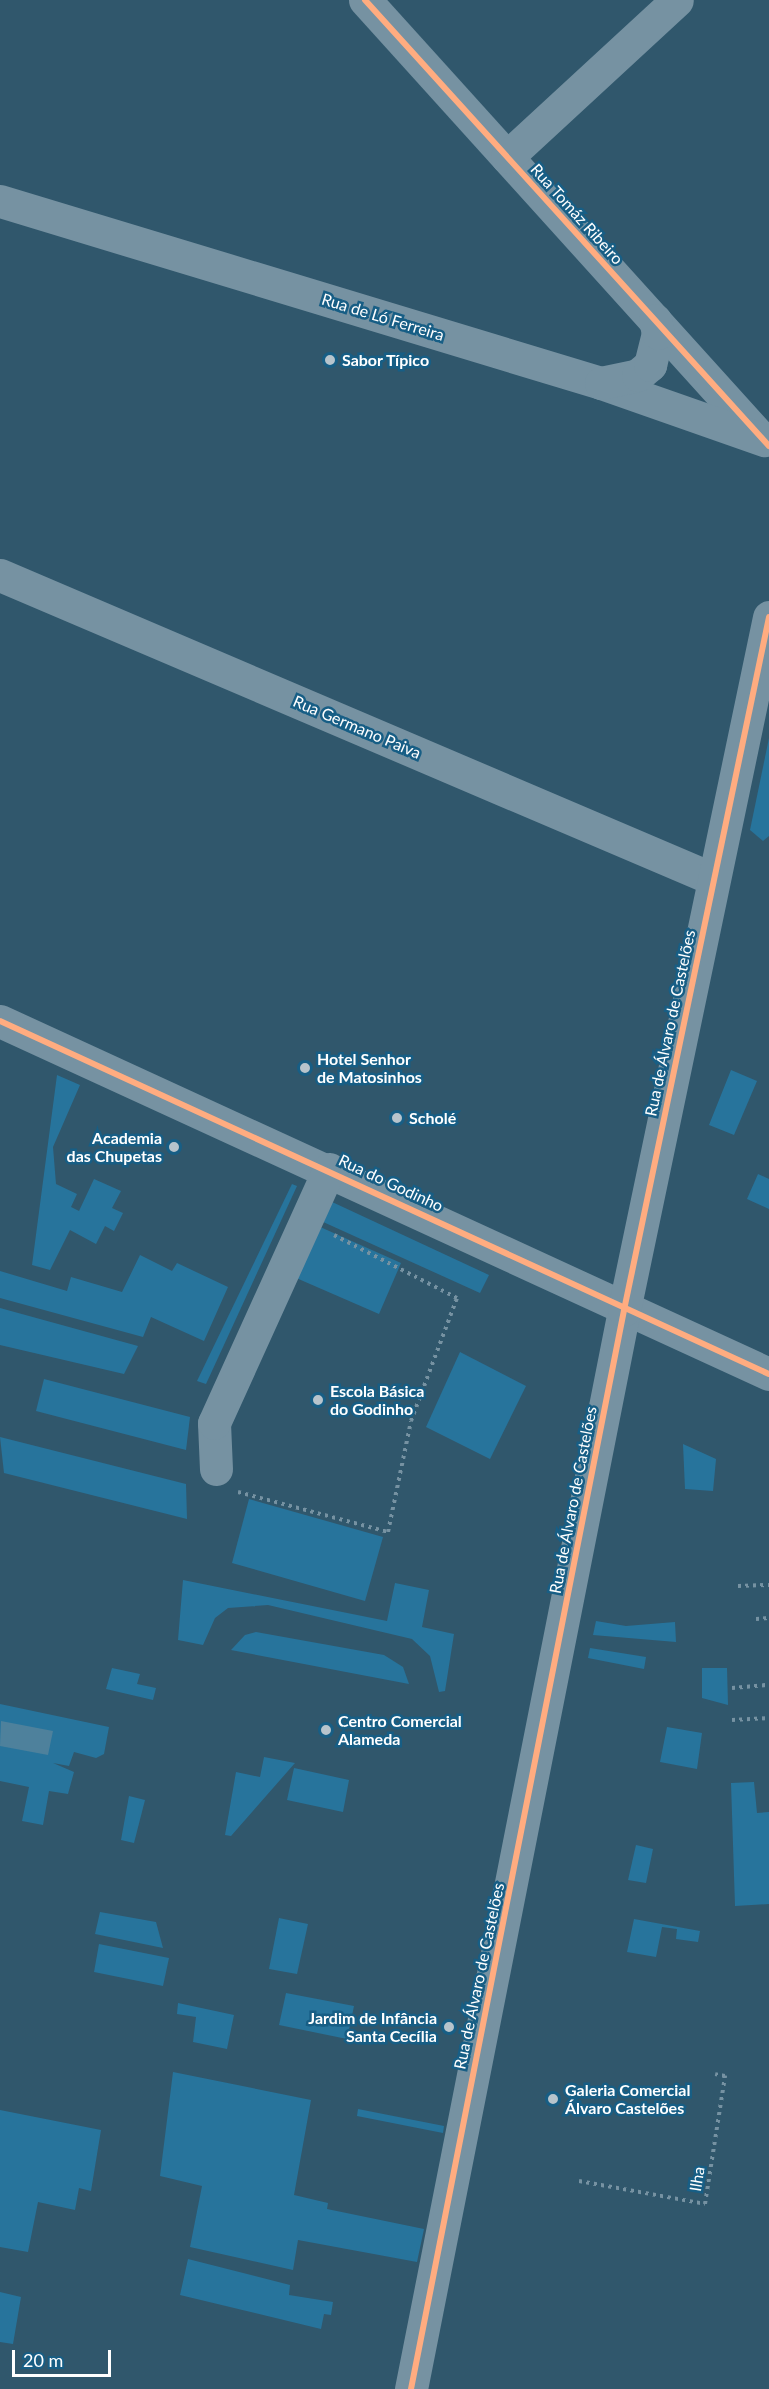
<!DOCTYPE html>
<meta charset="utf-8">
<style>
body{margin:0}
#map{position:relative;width:769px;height:2389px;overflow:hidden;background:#30576c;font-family:Lato,sans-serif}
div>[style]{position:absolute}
.green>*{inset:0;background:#27749c}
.water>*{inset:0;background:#4e819c}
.path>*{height:4px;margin-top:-2px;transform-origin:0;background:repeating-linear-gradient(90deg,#7692a2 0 3px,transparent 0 7.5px)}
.minor>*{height:33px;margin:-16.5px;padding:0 16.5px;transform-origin:16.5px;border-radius:16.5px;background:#7692a2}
.cycleway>*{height:6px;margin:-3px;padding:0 3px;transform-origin:3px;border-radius:3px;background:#ffac80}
.dots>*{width:16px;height:16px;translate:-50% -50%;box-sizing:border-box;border:3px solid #175e85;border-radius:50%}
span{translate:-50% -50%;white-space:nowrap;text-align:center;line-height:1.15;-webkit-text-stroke:5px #175e85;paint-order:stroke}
.street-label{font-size:16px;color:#fff}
.poi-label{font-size:16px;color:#fff;font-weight:700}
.left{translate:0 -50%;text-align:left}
.right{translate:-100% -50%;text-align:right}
.scale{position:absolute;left:12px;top:2350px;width:99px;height:27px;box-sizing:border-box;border:3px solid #fff;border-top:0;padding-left:8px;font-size:18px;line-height:21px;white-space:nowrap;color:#fff;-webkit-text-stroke:4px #175e85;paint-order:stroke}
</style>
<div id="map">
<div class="green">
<div style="clip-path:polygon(769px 738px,769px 836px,763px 841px,750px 830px)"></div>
<div style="clip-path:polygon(731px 1070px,757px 1081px,734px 1135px,709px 1125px)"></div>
<div style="clip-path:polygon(57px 1075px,80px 1085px,53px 1147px,56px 1184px,77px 1194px,71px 1207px,79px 1211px,94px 1179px,121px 1191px,112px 1208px,123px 1213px,114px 1231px,105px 1226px,96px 1244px,70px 1230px,50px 1270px,32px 1265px)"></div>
<div style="clip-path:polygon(758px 1174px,769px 1179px,769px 1209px,747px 1199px)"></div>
<div style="clip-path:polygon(292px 1184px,297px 1186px,206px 1384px,197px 1381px)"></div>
<div style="clip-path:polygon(330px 1201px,489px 1275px,480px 1293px,321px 1221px)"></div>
<div style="clip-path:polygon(309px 1222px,401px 1263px,379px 1314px,287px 1274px)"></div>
<div style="clip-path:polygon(140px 1255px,172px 1271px,177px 1263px,228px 1287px,204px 1341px,151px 1317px,143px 1337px,0 1298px,0 1271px,67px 1291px,71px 1277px,122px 1292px)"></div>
<div style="clip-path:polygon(0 1308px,138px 1346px,124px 1374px,0 1345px)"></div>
<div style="clip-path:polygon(460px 1352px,526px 1386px,490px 1459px,426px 1427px)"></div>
<div style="clip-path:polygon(44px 1379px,190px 1417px,186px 1450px,36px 1411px)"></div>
<div style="clip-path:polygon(0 1437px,186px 1484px,187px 1519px,4px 1473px)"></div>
<div style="clip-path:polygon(683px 1444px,716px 1459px,713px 1491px,685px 1489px)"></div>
<div style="clip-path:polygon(249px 1499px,383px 1537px,365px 1601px,232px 1563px)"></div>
<div style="clip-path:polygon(183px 1580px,387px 1621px,395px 1583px,429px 1590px,422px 1627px,454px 1634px,445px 1691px,439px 1692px,430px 1656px,412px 1639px,268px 1605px,228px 1608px,215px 1618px,203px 1645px,178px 1640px)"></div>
<div style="clip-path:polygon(596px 1621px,626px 1626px,675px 1622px,676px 1642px,593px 1635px)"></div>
<div style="clip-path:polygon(256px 1632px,384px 1655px,403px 1667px,409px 1684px,231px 1650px,245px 1635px)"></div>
<div style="clip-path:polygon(590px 1648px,646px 1657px,644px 1669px,588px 1658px)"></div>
<div style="clip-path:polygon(112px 1668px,140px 1674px,137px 1684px,156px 1688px,153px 1700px,106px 1689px)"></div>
<div style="clip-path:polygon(702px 1668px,727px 1668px,728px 1705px,702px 1698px)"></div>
<div style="clip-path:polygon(0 1704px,109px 1727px,104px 1754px,96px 1758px,74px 1752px,69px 1766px,53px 1763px,74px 1772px,68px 1794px,49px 1791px,43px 1825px,22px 1821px,29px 1787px,0 1781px)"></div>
<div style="clip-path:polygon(667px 1727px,702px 1733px,697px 1769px,660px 1762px)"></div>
<div style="clip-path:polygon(264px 1757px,295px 1763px,231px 1836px,225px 1835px,236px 1772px,260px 1777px)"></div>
<div style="clip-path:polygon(294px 1768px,349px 1780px,343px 1812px,287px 1800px)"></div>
<div style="clip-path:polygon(754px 1782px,757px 1813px,769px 1812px,769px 1904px,735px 1906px,731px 1783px)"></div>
<div style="clip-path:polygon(129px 1796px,145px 1800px,134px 1843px,121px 1840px)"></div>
<div style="clip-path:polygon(636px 1845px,653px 1849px,646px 1883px,628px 1880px)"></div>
<div style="clip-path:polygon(100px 1912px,156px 1922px,163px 1948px,95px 1934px)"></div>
<div style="clip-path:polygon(279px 1918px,308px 1924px,297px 1974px,269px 1969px)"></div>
<div style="clip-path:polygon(634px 1919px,700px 1931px,698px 1942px,676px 1939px,677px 1929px,662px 1927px,656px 1957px,627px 1952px)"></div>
<div style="clip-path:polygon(99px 1944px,169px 1958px,163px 1986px,94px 1972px)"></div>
<div style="clip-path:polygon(286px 1993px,354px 2006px,347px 2039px,279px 2025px)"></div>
<div style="clip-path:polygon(178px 2003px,234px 2015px,227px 2049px,193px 2042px,196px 2017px,177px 2014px)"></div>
<div style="clip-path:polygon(173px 2072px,311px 2100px,294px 2195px,328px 2203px,327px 2209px,424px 2229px,417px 2262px,298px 2240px,293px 2270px,190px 2247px,202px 2186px,160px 2176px)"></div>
<div style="clip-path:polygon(358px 2109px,444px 2126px,443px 2133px,357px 2116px)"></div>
<div style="clip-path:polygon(0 2110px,101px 2130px,91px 2191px,79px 2188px,75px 2210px,38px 2202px,28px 2252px,0 2247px)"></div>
<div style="clip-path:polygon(188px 2259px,290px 2285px,289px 2295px,333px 2302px,331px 2315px,324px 2314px,321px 2329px,180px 2295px)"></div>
<div style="clip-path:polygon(0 2292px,21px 2297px,13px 2344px,0 2342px)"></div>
</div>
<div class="water">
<div style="clip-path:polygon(1px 1721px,53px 1731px,48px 1755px,0 1746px)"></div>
</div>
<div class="path">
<div style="left:238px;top:1492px;width:155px;rotate:14.9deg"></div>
<div style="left:388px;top:1532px;width:113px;rotate:-78.3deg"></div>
<div style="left:411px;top:1421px;width:131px;rotate:-69.5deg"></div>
<div style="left:457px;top:1298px;width:138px;rotate:-152.9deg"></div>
<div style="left:738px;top:1586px;width:31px;rotate:-2deg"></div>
<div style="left:756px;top:1619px;width:13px;rotate:-4deg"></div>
<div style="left:732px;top:1688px;width:37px;rotate:-5deg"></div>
<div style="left:732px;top:1720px;width:37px;rotate:-3deg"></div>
<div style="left:579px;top:2181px;width:128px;rotate:10.3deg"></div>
<div style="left:705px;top:2204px;width:130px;rotate:-81.1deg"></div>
<div style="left:725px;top:2076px;width:10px;rotate:-169deg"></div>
</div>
<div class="minor">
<div style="left:365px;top:0;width:589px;rotate:47.89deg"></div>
<div style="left:507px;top:157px;width:231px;rotate:-42.7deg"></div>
<div style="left:0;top:201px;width:628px;rotate:16.85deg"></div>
<div style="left:601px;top:383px;width:173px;rotate:19.3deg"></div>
<div style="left:601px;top:383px;width:38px;rotate:-12deg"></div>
<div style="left:638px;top:375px;width:16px;rotate:-40deg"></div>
<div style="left:650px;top:365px;width:33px;rotate:-76deg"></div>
<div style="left:658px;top:333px;width:13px;rotate:-103deg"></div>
<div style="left:0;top:575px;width:775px;rotate:23.09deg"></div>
<div style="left:0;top:1021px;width:846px;rotate:24.66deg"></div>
<div style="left:216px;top:1469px;width:46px;rotate:-92.5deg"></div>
<div style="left:214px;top:1423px;width:279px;rotate:-65.6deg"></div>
<div style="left:411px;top:2389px;width:1100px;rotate:-78.83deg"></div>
<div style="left:624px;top:1310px;width:708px;rotate:-78.18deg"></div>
</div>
<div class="cycleway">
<div style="left:365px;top:0;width:602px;rotate:47.83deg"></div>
<div style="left:0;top:1021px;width:846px;rotate:24.66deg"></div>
<div style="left:411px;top:2389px;width:1100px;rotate:-78.83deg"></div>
<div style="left:624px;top:1310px;width:708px;rotate:-78.18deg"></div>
</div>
<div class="dots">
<div style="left:330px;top:360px;background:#b7c4cc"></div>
<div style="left:305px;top:1068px;background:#b7c4cc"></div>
<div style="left:397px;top:1118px;background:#b7c4cc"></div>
<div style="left:174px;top:1147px;background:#b7c4cc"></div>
<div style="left:318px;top:1400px;background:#b7c4cc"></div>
<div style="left:326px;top:1730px;background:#b7c4cc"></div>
<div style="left:449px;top:2027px;background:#b7c4cc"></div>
<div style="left:553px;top:2099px;background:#b7c4cc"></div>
</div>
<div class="street-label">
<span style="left:577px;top:214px;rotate:48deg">Rua Tomáz Ribeiro</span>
<span style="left:383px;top:317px;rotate:17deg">Rua de Ló Ferreira</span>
<span style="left:357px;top:727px;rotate:23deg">Rua Germano Paiva</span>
<span style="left:670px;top:1023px;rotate:-78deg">Rua de Álvaro de Castelões</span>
<span style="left:391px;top:1183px;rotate:25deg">Rua do Godinho</span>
<span style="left:573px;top:1500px;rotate:-79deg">Rua de Álvaro de Castelões</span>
<span style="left:479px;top:1976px;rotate:-78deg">Rua de Álvaro de Castelões</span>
<span style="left:697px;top:2179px;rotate:-81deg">Ilha</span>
</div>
<div class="poi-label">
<span class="left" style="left:342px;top:360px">Sabor Típico</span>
<span class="left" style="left:317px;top:1068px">Hotel Senhor<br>de Matosinhos</span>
<span class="left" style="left:409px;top:1118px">Scholé</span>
<span class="right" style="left:162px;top:1147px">Academia<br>das Chupetas</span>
<span class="left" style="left:330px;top:1400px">Escola Básica<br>do Godinho</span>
<span class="left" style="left:338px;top:1730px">Centro Comercial<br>Alameda</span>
<span class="right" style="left:437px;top:2027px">Jardim de Infância<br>Santa Cecília</span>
<span class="left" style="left:565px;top:2099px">Galeria Comercial<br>Álvaro Castelões</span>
</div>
<div class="scale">20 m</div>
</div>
